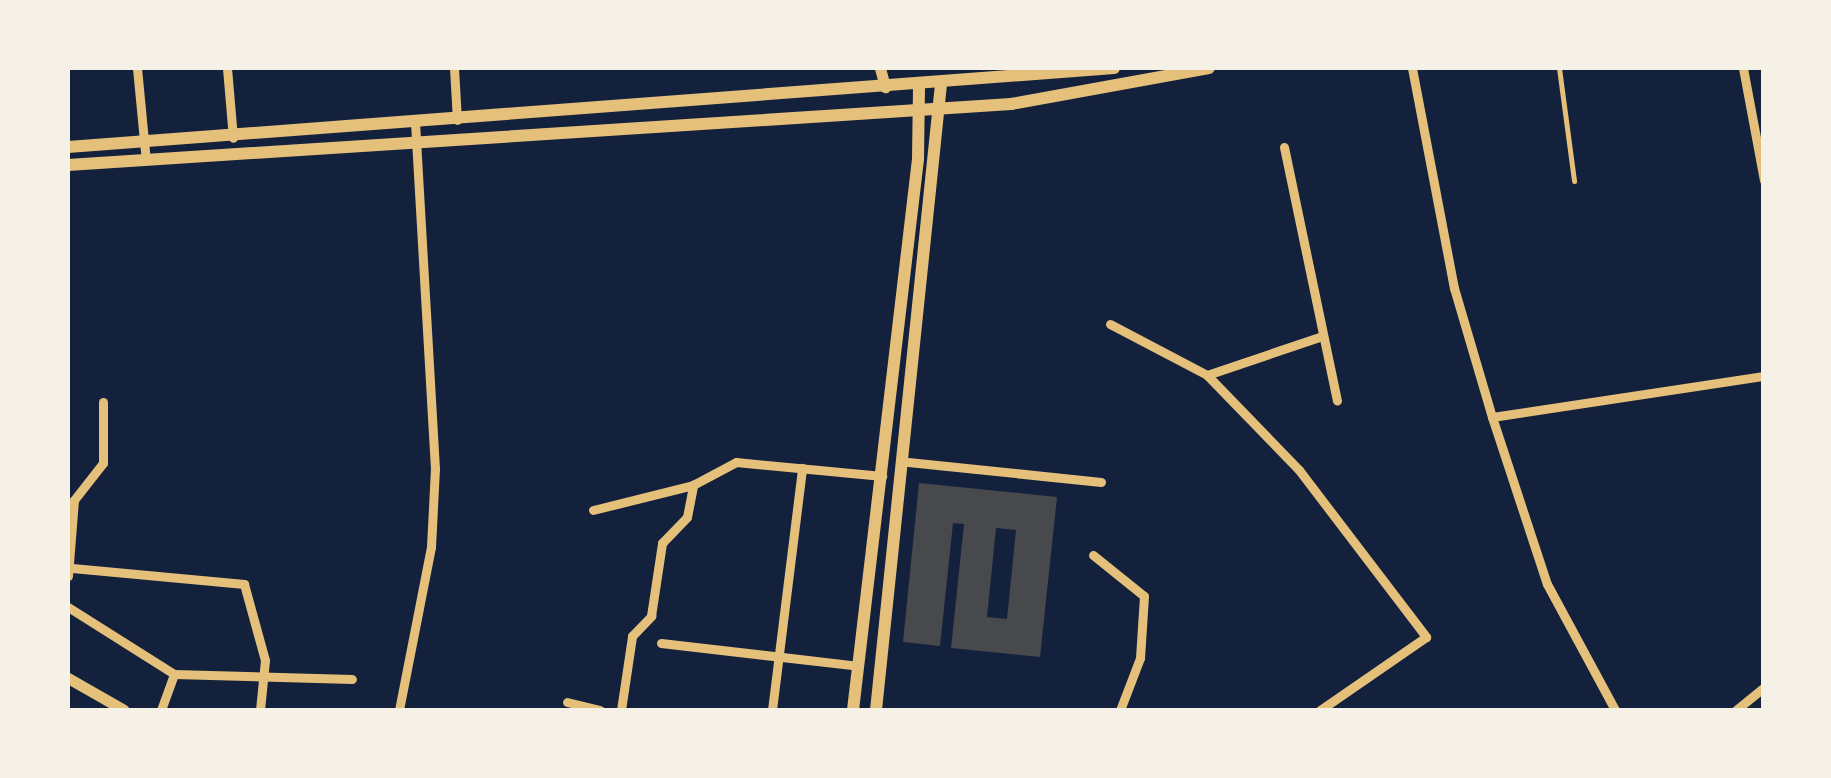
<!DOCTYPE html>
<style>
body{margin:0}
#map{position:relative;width:1831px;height:778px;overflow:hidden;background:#14213d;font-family:"IBM Plex Sans",sans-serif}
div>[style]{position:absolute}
.building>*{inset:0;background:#48494c}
.service>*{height:5px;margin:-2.5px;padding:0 2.5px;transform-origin:2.5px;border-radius:2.5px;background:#e5c07b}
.minor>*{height:9px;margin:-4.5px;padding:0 4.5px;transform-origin:4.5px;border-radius:4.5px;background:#e5c07b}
.tertiary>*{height:11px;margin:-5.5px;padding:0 5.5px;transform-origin:5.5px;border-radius:5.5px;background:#e5c07b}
.secondary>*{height:12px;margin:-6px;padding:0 6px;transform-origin:6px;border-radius:6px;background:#e5c07b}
span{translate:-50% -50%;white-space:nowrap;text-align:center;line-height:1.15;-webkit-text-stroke:9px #f6f1e7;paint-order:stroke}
.frame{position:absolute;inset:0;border:70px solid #f6f1e7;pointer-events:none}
</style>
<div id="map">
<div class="building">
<div style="clip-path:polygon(evenodd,919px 483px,1057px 497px,1040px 657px,951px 648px,964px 524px,953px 523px,940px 646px,903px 642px,919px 483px,996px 528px,1016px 530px,1007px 619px,987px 617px,996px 528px)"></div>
</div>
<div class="service">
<div style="left:1559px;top:68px;width:114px;rotate:82.4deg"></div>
</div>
<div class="minor">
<div style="left:137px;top:68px;width:93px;rotate:84.5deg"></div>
<div style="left:227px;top:68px;width:70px;rotate:85.1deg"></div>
<div style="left:454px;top:68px;width:52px;rotate:86.7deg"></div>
<div style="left:1412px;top:68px;width:224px;rotate:79.2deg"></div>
<div style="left:1454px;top:288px;width:134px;rotate:73.6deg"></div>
<div style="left:1492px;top:417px;width:176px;rotate:71.8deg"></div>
<div style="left:1547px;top:584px;width:143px;rotate:61.6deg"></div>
<div style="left:1743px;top:68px;width:114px;rotate:79.4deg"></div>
<div style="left:1284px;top:147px;width:259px;rotate:78.2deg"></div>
<div style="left:1110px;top:324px;width:110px;rotate:27.7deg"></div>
<div style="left:1207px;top:375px;width:121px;rotate:-18.7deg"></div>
<div style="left:1207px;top:375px;width:132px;rotate:45.9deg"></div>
<div style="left:1299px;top:470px;width:210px;rotate:52.7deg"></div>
<div style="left:1426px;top:637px;width:129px;rotate:145.4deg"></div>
<div style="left:1492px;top:417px;width:275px;rotate:-8.6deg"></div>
<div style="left:908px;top:462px;width:194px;rotate:5.9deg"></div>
<div style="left:593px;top:510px;width:103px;rotate:-14deg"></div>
<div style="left:693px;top:485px;width:49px;rotate:-28.1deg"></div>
<div style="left:736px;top:462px;width:147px;rotate:5.5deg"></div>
<div style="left:1093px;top:555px;width:65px;rotate:38.8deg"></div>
<div style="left:1144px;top:596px;width:62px;rotate:93.7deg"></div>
<div style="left:1140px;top:658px;width:56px;rotate:111deg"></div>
<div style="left:72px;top:568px;width:173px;rotate:5.3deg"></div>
<div style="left:244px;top:584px;width:79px;rotate:74.6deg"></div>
<div style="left:265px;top:660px;width:50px;rotate:95.7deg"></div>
<div style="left:68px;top:576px;width:76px;rotate:-85.5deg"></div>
<div style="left:74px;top:500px;width:47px;rotate:-51.9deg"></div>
<div style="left:103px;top:463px;width:61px;rotate:-90deg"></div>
<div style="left:68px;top:607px;width:125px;rotate:32.3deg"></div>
<div style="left:174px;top:674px;width:178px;rotate:1.6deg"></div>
<div style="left:661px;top:643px;width:199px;rotate:6.6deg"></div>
<div style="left:567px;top:702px;width:34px;rotate:14deg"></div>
<div style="left:161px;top:710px;width:38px;rotate:-70deg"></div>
<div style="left:399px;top:710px;width:166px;rotate:-78.9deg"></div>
<div style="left:431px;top:547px;width:78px;rotate:-87.1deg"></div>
<div style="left:435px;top:469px;width:344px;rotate:-93.3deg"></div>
<div style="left:621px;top:710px;width:75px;rotate:-81.5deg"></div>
<div style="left:632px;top:636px;width:28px;rotate:-46deg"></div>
<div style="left:651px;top:616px;width:74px;rotate:-81.4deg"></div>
<div style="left:662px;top:543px;width:36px;rotate:-46deg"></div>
<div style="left:687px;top:517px;width:33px;rotate:-79deg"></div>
<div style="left:772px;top:710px;width:244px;rotate:-82.9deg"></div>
<div style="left:1736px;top:710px;width:36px;rotate:-39deg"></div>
</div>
<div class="tertiary">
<div style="left:880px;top:68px;width:20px;rotate:75deg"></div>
<div style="left:68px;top:678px;width:64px;rotate:29.7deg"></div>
</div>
<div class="secondary">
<div style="left:68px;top:147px;width:1049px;rotate:-4.32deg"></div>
<div style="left:68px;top:165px;width:945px;rotate:-3.7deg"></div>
<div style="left:1011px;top:104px;width:201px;rotate:-10.3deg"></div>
<div style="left:853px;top:710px;width:555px;rotate:-83.27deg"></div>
<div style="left:918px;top:159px;width:74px;rotate:-89.2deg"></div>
<div style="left:876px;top:710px;width:629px;rotate:-84.07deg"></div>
</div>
<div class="frame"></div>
</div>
